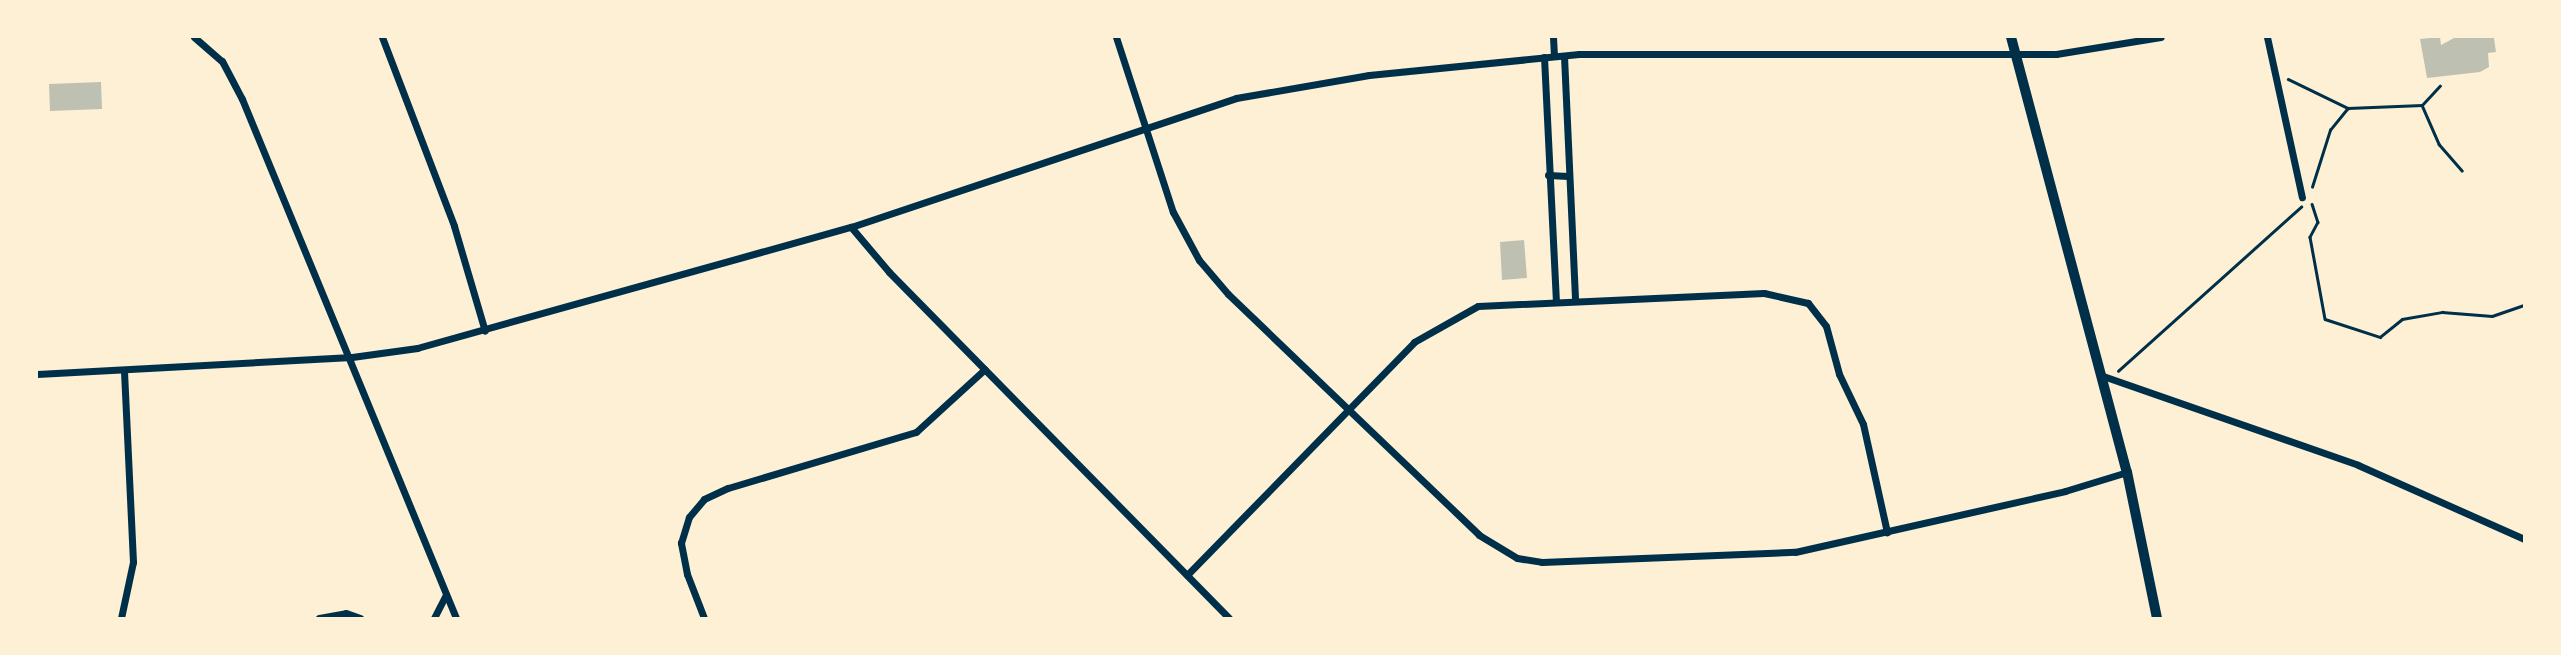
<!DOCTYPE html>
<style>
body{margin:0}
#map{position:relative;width:2561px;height:655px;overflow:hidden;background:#fdf0d5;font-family:"DejaVu Sans",sans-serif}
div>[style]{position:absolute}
.building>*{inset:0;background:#bec0b2}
.path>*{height:2.5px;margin:-1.25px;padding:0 1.25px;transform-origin:1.25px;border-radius:1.25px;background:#003049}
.minor>*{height:7px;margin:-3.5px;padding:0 3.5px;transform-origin:3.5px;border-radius:3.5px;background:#003049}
.secondary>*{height:10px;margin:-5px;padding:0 5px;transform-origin:5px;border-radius:5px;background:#003049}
span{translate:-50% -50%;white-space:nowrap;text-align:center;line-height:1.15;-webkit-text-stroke:7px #fdf0d5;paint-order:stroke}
.frame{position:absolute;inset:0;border:38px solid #fdf0d5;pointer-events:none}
</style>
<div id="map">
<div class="building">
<div style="clip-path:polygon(2440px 37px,2441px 45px,2454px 38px,2494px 38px,2496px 52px,2488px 53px,2489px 67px,2480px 72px,2427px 78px,2420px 39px)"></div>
<div style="clip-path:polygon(101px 82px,102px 109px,50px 111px,49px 84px)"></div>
<div style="clip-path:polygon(1524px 240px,1527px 278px,1502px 280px,1500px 242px)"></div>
</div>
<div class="path">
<div style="left:2288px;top:79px;width:67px;rotate:25.8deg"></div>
<div style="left:2348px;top:108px;width:74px;rotate:-2.3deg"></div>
<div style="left:2422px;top:105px;width:43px;rotate:66.4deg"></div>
<div style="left:2439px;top:144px;width:35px;rotate:49deg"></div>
<div style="left:2422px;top:105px;width:26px;rotate:-47deg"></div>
<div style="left:2312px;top:187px;width:60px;rotate:-72.5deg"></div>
<div style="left:2330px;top:130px;width:28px;rotate:-51deg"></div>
<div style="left:2312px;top:204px;width:19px;rotate:72deg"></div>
<div style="left:2318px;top:222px;width:17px;rotate:118deg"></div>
<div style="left:2310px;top:237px;width:83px;rotate:79.6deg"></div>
<div style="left:2325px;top:319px;width:58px;rotate:18.1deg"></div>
<div style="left:2380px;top:337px;width:28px;rotate:-39deg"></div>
<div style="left:2402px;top:319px;width:41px;rotate:-9.9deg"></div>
<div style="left:2442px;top:312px;width:50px;rotate:4.6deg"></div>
<div style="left:2492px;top:316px;width:34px;rotate:-19deg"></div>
<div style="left:2118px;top:371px;width:246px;rotate:-41.9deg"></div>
</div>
<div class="minor">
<div style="left:194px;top:37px;width:37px;rotate:41deg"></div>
<div style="left:222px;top:61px;width:43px;rotate:62.2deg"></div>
<div style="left:242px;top:99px;width:561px;rotate:67.59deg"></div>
<div style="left:382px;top:37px;width:202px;rotate:69.1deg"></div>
<div style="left:454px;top:226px;width:109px;rotate:73.6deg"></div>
<div style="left:1116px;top:37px;width:184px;rotate:72deg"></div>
<div style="left:1173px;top:212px;width:55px;rotate:61.6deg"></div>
<div style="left:1199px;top:260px;width:45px;rotate:49.5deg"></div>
<div style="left:1228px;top:294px;width:348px;rotate:43.8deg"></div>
<div style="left:1479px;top:535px;width:44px;rotate:31.2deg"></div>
<div style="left:1517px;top:558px;width:25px;rotate:9deg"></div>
<div style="left:1542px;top:562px;width:253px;rotate:-2.3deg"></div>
<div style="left:1795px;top:552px;width:277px;rotate:-12.7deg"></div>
<div style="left:2065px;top:491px;width:65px;rotate:-17deg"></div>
<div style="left:1553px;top:37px;width:19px;rotate:87deg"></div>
<div style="left:2267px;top:37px;width:164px;rotate:77.7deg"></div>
<div style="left:1564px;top:56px;width:245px;rotate:87.4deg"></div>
<div style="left:1544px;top:57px;width:245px;rotate:87.2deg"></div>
<div style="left:1548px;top:175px;width:20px;rotate:3deg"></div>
<div style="left:851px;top:227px;width:59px;rotate:49.8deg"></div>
<div style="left:889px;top:272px;width:485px;rotate:45.5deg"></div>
<div style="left:37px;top:374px;width:315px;rotate:-3.1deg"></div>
<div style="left:352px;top:357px;width:66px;rotate:-7.9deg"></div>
<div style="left:417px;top:348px;width:451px;rotate:-15.6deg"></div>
<div style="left:851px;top:227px;width:406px;rotate:-18.5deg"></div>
<div style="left:1236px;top:98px;width:135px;rotate:-9.8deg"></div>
<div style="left:1369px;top:75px;width:211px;rotate:-5.7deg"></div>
<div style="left:1579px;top:54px;width:477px"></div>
<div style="left:2056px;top:54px;width:106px;rotate:-9.2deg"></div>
<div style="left:2103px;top:376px;width:270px;rotate:19.2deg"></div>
<div style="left:2358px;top:465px;width:182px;rotate:24deg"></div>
<div style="left:1187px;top:575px;width:325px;rotate:-45.7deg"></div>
<div style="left:1414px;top:342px;width:73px;rotate:-29.4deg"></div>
<div style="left:1478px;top:306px;width:286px;rotate:-2.6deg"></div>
<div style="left:1764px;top:293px;width:45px;rotate:12.8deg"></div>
<div style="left:1808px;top:303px;width:29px;rotate:52deg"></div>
<div style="left:1826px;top:326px;width:50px;rotate:74.8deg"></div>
<div style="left:1839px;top:374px;width:55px;rotate:64.4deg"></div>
<div style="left:1863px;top:424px;width:111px;rotate:77.5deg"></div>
<div style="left:121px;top:618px;width:57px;rotate:-77.9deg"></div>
<div style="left:133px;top:562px;width:192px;rotate:-92.7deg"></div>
<div style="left:319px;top:618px;width:27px;rotate:-10deg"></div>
<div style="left:346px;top:613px;width:15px;rotate:20deg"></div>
<div style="left:434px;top:618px;width:25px;rotate:-63deg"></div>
<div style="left:704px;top:618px;width:47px;rotate:-111.1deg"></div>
<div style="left:687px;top:574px;width:32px;rotate:-101deg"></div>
<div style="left:681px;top:543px;width:27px;rotate:-73deg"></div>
<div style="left:689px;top:517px;width:23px;rotate:-50deg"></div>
<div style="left:704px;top:499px;width:26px;rotate:-25deg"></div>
<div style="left:728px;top:488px;width:196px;rotate:-16.6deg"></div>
<div style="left:916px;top:432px;width:93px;rotate:-42.4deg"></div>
</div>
<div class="secondary">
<div style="left:2011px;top:37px;width:450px;rotate:75.1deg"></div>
<div style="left:2127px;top:472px;width:149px;rotate:78.4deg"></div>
</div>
<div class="frame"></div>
</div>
